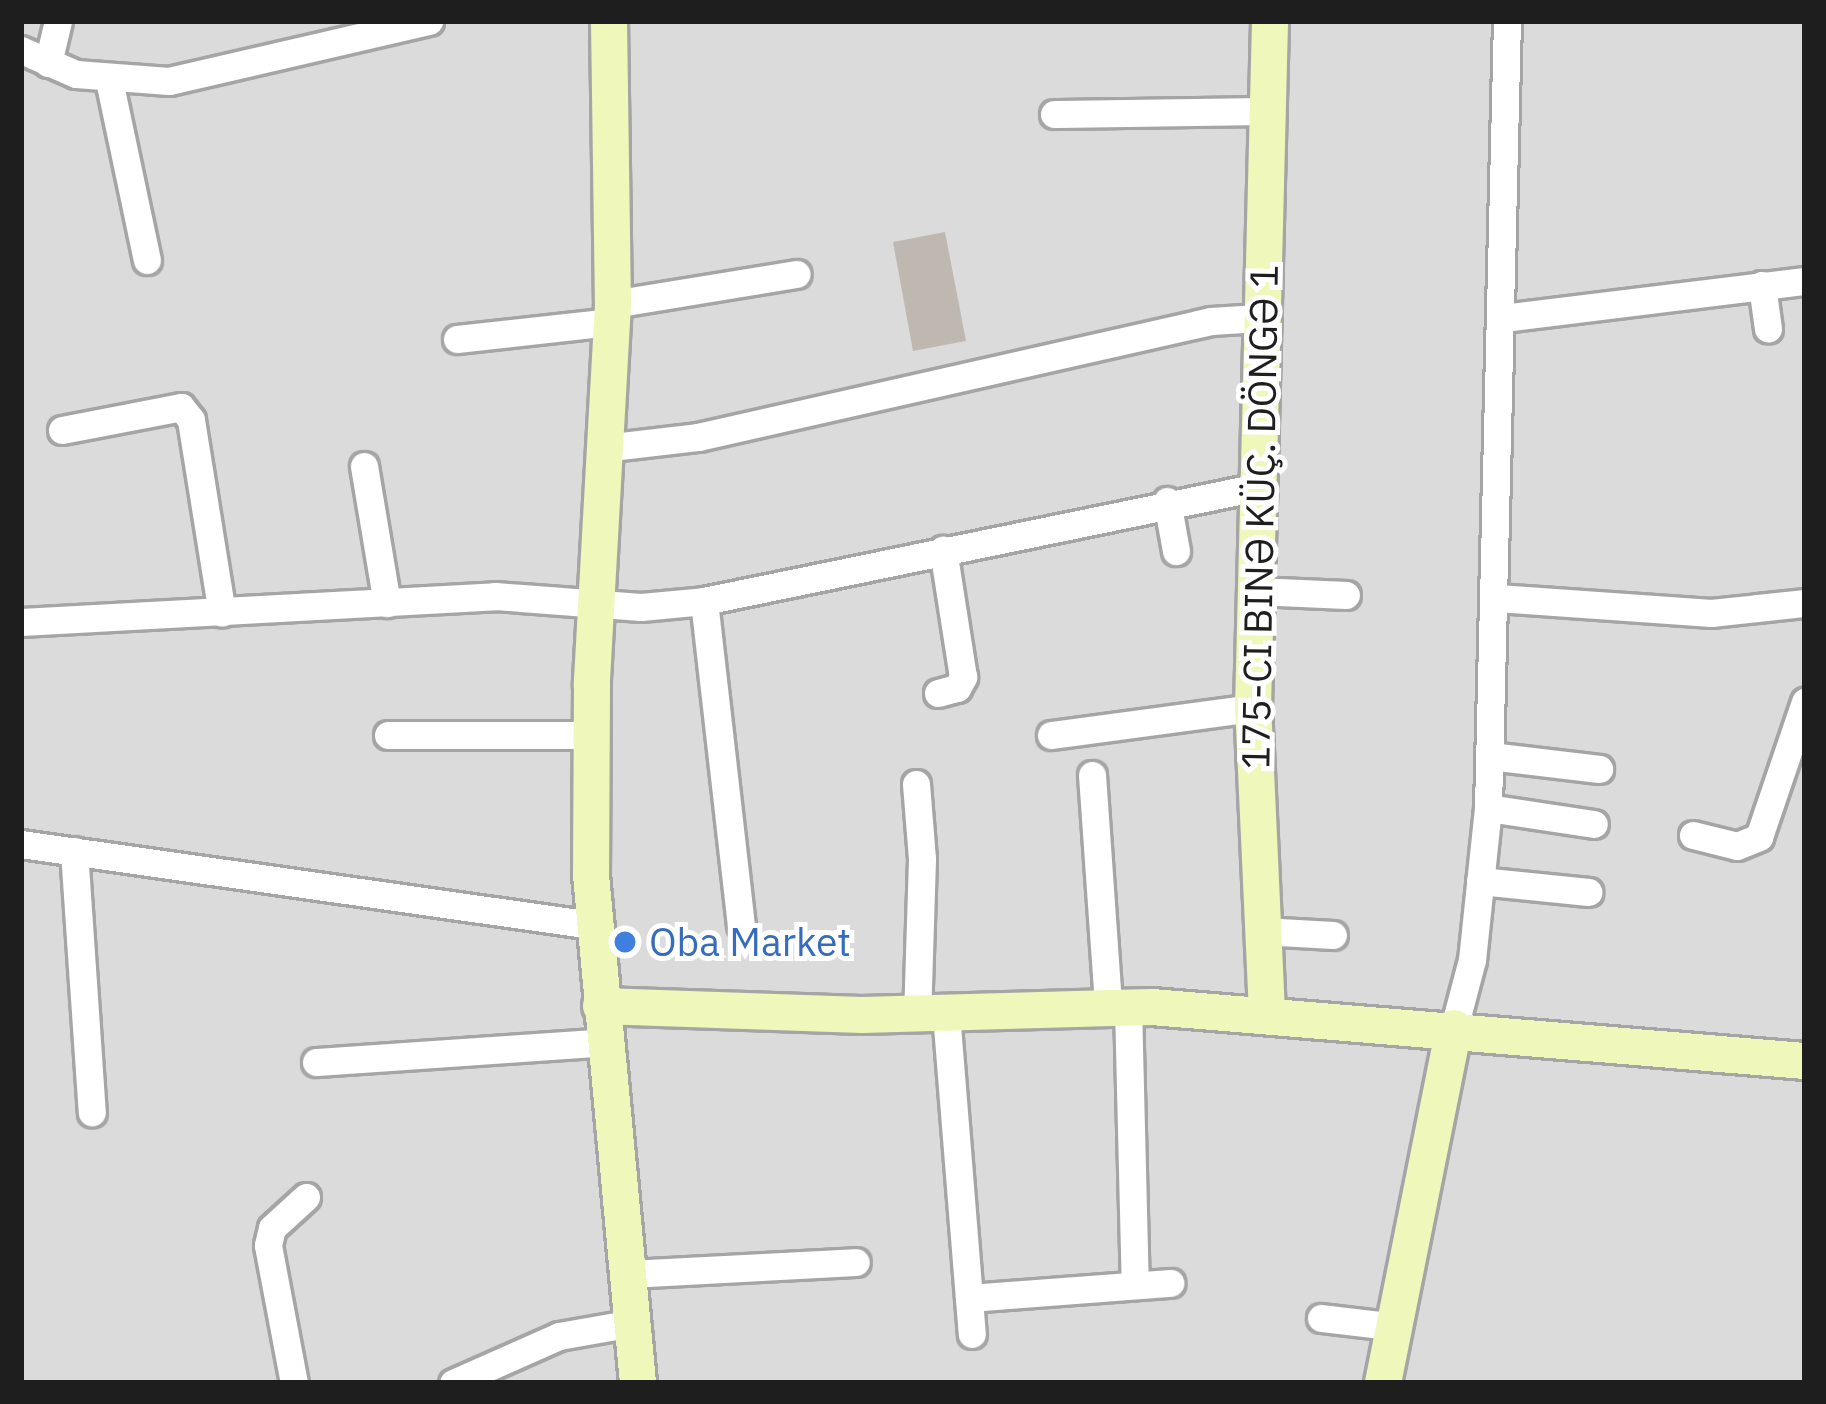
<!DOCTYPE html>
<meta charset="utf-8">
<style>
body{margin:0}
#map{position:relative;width:1826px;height:1404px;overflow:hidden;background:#efece5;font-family:"IBM Plex Sans",sans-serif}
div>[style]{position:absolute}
.residential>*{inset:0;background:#dcdbdb}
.building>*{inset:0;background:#bfb8b1}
.roads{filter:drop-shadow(3px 0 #a5a5a5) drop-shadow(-3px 0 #a5a5a5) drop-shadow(0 3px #a5a5a5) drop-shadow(0 -3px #a5a5a5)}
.street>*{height:27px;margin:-13.5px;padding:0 13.5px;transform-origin:13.5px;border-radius:13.5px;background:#fff}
.secondary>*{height:36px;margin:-18px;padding:0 18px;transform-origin:18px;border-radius:18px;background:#f0f7ba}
.dots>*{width:33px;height:33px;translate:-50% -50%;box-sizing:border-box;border:6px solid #fff;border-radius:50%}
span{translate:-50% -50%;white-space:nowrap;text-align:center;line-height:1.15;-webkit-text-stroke:10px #fff;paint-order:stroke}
.street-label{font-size:39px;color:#1e1e1e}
.shop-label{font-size:39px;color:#366cbe}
.left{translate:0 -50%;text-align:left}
.frame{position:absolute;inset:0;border:24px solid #1e1e1e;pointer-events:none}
</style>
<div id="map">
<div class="residential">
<div style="clip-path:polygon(21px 21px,1805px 21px,1805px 1383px,21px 1383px)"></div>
</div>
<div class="building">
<div style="clip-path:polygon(945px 232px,966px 341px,913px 351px,893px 242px)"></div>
</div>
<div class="roads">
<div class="street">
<div style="left:21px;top:50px;width:60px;rotate:23.6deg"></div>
<div style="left:76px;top:74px;width:93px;rotate:4.3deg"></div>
<div style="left:169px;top:81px;width:267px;rotate:-13deg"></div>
<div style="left:48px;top:63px;width:43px;rotate:-76.6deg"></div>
<div style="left:109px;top:80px;width:184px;rotate:78.1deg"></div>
<div style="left:1054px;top:114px;width:214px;rotate:-0.8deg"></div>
<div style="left:1762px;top:285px;width:44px;rotate:82.2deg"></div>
<div style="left:613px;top:304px;width:186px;rotate:-9.3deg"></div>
<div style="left:1503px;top:318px;width:304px;rotate:-7deg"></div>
<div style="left:457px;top:339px;width:156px;rotate:-6.3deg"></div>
<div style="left:62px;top:430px;width:121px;rotate:-10.9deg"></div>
<div style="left:181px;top:407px;width:16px;rotate:52deg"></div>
<div style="left:191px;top:420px;width:195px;rotate:80.9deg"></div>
<div style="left:603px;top:448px;width:96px;rotate:-6.6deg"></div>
<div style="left:698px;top:437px;width:526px;rotate:-12.74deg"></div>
<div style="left:1211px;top:321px;width:48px;rotate:-3.6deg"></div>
<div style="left:364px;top:466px;width:139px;rotate:80.5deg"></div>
<div style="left:1167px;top:501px;width:51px;rotate:79.8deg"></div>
<div style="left:1256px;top:591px;width:90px;rotate:2.5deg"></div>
<div style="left:1497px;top:598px;width:215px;rotate:4deg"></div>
<div style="left:1711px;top:613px;width:95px;rotate:-6.1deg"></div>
<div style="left:704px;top:601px;width:326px;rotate:83.5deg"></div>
<div style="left:21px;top:622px;width:475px;rotate:-3.1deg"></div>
<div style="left:495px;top:596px;width:146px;rotate:4.3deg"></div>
<div style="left:641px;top:607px;width:63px;rotate:-5.4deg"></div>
<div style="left:704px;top:601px;width:566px;rotate:-11.63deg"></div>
<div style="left:938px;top:693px;width:20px;rotate:-15deg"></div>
<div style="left:957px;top:688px;width:13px;rotate:-61deg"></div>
<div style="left:963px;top:677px;width:129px;rotate:-98.9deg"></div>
<div style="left:388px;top:735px;width:203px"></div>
<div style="left:1051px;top:735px;width:204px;rotate:-7.6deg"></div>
<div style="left:1490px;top:756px;width:110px;rotate:6.8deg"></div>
<div style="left:1092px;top:775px;width:232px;rotate:86deg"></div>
<div style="left:916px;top:784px;width:75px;rotate:85.4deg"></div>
<div style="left:922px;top:859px;width:155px;rotate:91.8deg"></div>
<div style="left:1488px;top:808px;width:107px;rotate:8.6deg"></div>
<div style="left:1693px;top:835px;width:45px;rotate:14deg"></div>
<div style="left:1737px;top:846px;width:24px;rotate:-22deg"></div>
<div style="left:1759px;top:837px;width:143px;rotate:-71.2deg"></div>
<div style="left:21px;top:844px;width:577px;rotate:8.07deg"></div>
<div style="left:74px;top:851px;width:262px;rotate:86.1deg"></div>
<div style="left:1480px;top:881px;width:109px;rotate:5.8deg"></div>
<div style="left:1261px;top:931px;width:72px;rotate:3.2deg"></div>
<div style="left:1128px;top:1006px;width:279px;rotate:88.6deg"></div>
<div style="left:946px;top:1013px;width:322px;rotate:85.4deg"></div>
<div style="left:1454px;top:1028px;width:70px;rotate:-75.2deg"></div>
<div style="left:1472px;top:960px;width:153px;rotate:-84deg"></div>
<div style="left:1488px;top:808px;width:787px;rotate:-88.62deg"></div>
<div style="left:316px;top:1062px;width:291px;rotate:-3.9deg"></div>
<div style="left:628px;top:1274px;width:228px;rotate:-3deg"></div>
<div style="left:969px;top:1298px;width:202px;rotate:-4.3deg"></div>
<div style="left:1321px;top:1318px;width:77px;rotate:6.8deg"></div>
<div style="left:294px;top:1383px;width:140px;rotate:-100.7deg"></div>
<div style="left:268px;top:1245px;width:17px;rotate:-77deg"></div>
<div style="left:272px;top:1228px;width:46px;rotate:-42.4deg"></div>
<div style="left:453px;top:1383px;width:116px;rotate:-23.9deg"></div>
<div style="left:559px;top:1336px;width:75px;rotate:-10deg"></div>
</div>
<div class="secondary">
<div style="left:609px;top:21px;width:283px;rotate:89.2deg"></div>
<div style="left:613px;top:304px;width:382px;rotate:93.2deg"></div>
<div style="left:592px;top:685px;width:190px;rotate:90.3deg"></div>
<div style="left:591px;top:875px;width:510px;rotate:84.71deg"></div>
<div style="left:601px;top:1006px;width:261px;rotate:2deg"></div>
<div style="left:862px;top:1015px;width:290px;rotate:-1.6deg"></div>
<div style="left:1152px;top:1007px;width:655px;rotate:4.73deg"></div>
<div style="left:1267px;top:1013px;width:305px;rotate:-92.6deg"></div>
<div style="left:1253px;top:708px;width:687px;rotate:-88.58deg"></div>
<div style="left:1383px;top:1383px;width:362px;rotate:-78.7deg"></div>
</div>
</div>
<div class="dots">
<div style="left:625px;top:942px;background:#3f7fe0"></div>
</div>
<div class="street-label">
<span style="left:1260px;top:517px;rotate:-89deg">175-CI BINƏ KÜÇ. DÖNGƏ 1</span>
</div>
<div class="shop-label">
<span class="left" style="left:649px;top:942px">Oba Market</span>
</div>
<div class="frame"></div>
</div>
